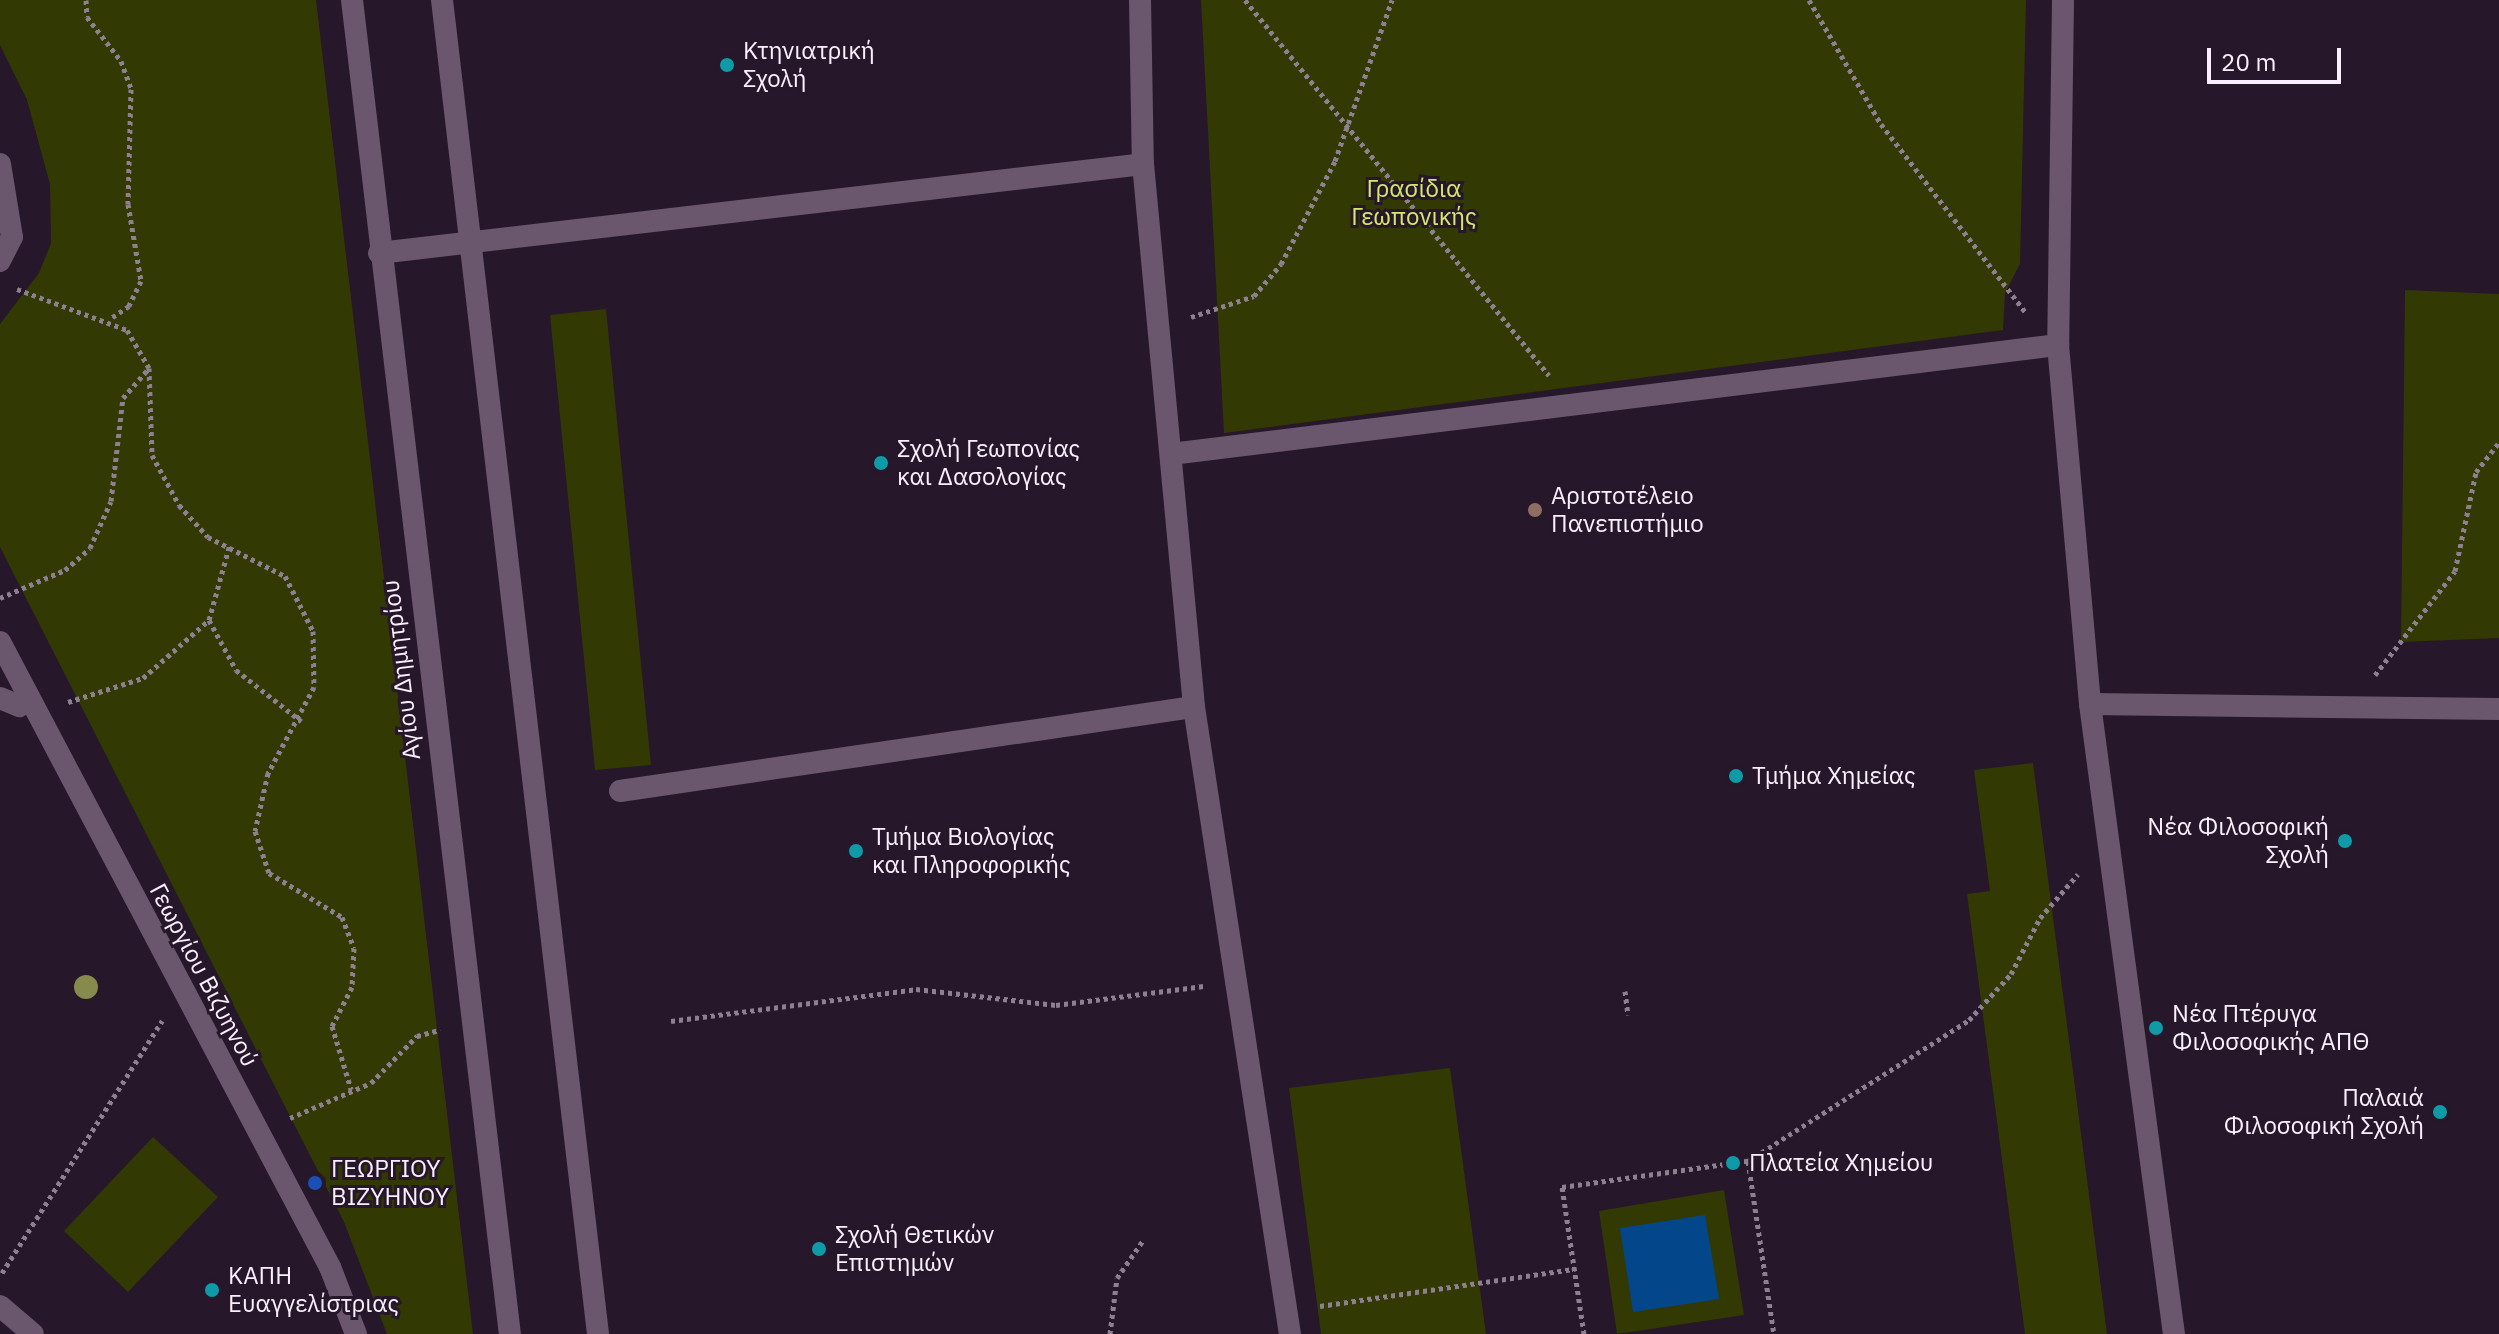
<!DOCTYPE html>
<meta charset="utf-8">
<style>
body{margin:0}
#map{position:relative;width:2499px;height:1334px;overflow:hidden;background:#27172a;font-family:"IBM Plex Sans",sans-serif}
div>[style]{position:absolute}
.green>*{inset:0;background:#323903}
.water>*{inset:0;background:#03478a}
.path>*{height:5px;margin-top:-2.5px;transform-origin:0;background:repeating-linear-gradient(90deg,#8d8090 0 4px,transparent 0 8px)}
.service>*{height:22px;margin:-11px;padding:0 11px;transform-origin:11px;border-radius:11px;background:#6a576d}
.pedestrian>*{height:22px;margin:-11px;padding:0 11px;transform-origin:11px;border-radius:11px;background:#6a576d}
.minor>*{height:22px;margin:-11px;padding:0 11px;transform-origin:11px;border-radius:11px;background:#6a576d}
.tertiary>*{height:22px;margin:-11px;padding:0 11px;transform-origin:11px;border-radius:11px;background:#6a576d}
.secondary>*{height:22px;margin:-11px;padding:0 11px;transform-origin:11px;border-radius:11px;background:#6a576d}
.trees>*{width:24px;height:24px;margin:-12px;border-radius:50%;background:#868a4c}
.dots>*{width:22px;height:22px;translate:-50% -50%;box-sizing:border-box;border:4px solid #27172a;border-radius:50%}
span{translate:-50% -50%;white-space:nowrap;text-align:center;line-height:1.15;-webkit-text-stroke:6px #27172a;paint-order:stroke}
.poi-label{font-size:24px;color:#faeffc}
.left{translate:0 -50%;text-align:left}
.right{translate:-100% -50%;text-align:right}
.park-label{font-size:24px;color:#d4e967}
.street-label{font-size:24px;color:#faeffc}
.scale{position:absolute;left:2207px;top:48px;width:134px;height:36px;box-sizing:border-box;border:4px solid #faeffc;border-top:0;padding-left:10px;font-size:24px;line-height:28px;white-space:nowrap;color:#faeffc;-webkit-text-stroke:6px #27172a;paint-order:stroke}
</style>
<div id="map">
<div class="green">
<div style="clip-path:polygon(0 0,316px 0,473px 1334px,387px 1334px,344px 1222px,0 547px,0 324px,39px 273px,51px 243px,50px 184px,27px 100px,0 45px)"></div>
<div style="clip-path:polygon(1201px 0,2026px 0,2020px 264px,2005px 293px,2003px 330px,1224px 433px)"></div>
<div style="clip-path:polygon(2405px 290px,2499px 294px,2499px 638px,2401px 642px)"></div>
<div style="clip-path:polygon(606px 309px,651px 765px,595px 770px,550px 315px)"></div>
<div style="clip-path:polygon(2033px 763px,2107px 1334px,2025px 1334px,1967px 894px,1990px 891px,1974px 770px)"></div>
<div style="clip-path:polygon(1450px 1068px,1486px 1334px,1321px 1334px,1289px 1088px)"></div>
<div style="clip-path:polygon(153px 1137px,218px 1197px,128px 1292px,64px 1231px)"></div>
<div style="clip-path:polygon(1724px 1190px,1744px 1315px,1617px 1334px,1599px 1211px)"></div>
</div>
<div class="water">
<div style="clip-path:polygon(1705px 1215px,1719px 1299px,1633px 1312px,1620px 1228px)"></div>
</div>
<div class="path">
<div style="left:86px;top:0;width:17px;rotate:87deg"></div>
<div style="left:87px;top:17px;width:56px;rotate:52.3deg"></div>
<div style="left:121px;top:61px;width:30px;rotate:70deg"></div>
<div style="left:131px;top:89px;width:115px;rotate:91.5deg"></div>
<div style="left:128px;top:204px;width:78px;rotate:80.4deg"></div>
<div style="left:141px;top:281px;width:28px;rotate:116deg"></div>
<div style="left:129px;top:306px;width:23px;rotate:146deg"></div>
<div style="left:1245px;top:0;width:483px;rotate:51deg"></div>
<div style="left:1809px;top:0;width:143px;rotate:59.9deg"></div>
<div style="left:1881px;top:124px;width:238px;rotate:52.5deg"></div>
<div style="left:17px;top:289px;width:117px;rotate:20.4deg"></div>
<div style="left:127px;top:330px;width:44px;rotate:59.9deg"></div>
<div style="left:149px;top:368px;width:87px;rotate:88deg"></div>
<div style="left:152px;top:455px;width:57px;rotate:61.6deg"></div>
<div style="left:179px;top:505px;width:43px;rotate:47.8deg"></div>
<div style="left:208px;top:537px;width:86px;rotate:26.9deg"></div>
<div style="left:285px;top:576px;width:62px;rotate:63deg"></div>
<div style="left:313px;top:631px;width:56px;rotate:89deg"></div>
<div style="left:314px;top:687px;width:98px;rotate:118.1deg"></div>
<div style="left:268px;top:773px;width:59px;rotate:102.6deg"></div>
<div style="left:255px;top:831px;width:44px;rotate:71.6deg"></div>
<div style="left:269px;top:873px;width:85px;rotate:31.1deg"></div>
<div style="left:342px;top:917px;width:33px;rotate:69deg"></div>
<div style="left:354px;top:948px;width:39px;rotate:93deg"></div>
<div style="left:352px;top:987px;width:44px;rotate:117.1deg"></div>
<div style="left:332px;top:1026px;width:66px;rotate:73.2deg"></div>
<div style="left:1191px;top:317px;width:66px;rotate:-18.4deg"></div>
<div style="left:1254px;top:296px;width:42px;rotate:-49.8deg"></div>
<div style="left:1281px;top:264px;width:116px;rotate:-62.3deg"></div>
<div style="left:1335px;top:161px;width:171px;rotate:-70.5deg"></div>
<div style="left:0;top:598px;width:71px;rotate:-23.3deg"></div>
<div style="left:65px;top:570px;width:33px;rotate:-41deg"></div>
<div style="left:90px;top:548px;width:51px;rotate:-65.9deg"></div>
<div style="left:111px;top:501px;width:104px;rotate:-83.4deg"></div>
<div style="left:123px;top:398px;width:38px;rotate:-49deg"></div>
<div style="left:209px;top:620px;width:79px;rotate:-74.6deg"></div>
<div style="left:2375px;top:675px;width:131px;rotate:-52.4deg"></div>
<div style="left:2455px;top:571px;width:101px;rotate:-78deg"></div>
<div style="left:2476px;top:472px;width:37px;rotate:-52deg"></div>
<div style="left:68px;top:702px;width:79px;rotate:-17.7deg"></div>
<div style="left:143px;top:678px;width:88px;rotate:-41.3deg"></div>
<div style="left:209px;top:620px;width:57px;rotate:61.6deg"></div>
<div style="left:236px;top:670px;width:83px;rotate:38.1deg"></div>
<div style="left:1625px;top:991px;width:24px;rotate:83deg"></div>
<div style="left:671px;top:1021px;width:247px;rotate:-7.4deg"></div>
<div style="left:916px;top:989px;width:141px;rotate:6.5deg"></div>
<div style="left:1056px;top:1005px;width:149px;rotate:-7.3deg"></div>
<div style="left:290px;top:1118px;width:88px;rotate:-23.4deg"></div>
<div style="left:371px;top:1083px;width:66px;rotate:-45.6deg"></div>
<div style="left:417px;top:1036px;width:24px;rotate:-15deg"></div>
<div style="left:1748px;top:1161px;width:262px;rotate:-32.5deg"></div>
<div style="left:1969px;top:1020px;width:62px;rotate:-47.6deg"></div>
<div style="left:2011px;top:974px;width:63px;rotate:-62.6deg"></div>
<div style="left:2040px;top:918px;width:58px;rotate:-49.2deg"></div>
<div style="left:2px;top:1273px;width:299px;rotate:-57.6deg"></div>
<div style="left:1320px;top:1306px;width:258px;rotate:-8.3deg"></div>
<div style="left:1110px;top:1334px;width:56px;rotate:-82.9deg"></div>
<div style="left:1117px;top:1278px;width:47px;rotate:-55.3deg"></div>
<div style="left:1584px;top:1334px;width:149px;rotate:-98.5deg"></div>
<div style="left:1562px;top:1187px;width:188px;rotate:-8deg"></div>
<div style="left:1748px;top:1161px;width:175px;rotate:81.5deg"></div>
</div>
<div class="service">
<div style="left:1140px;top:0;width:164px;rotate:89deg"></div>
<div style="left:1143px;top:164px;width:545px;rotate:84.63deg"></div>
<div style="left:1194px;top:707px;width:634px;rotate:81.3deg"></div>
<div style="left:2063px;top:0;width:345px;rotate:90.8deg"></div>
<div style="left:2058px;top:345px;width:360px;rotate:84.9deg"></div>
<div style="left:2090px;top:704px;width:409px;rotate:0.7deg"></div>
<div style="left:379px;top:253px;width:769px;rotate:-6.64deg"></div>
<div style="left:1171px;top:454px;width:894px;rotate:-7.01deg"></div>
<div style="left:0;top:698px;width:21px;rotate:23deg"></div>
<div style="left:620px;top:791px;width:580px;rotate:-8.33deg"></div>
</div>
<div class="pedestrian">
<div style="left:2090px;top:704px;width:636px;rotate:82.41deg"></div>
</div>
<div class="minor">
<div style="left:0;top:164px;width:74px;rotate:80.7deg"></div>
<div style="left:12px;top:237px;width:27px;rotate:117deg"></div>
</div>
<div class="tertiary">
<div style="left:0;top:642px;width:707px;rotate:62.17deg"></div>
<div style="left:330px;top:1267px;width:72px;rotate:68.8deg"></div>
<div style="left:0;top:1306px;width:43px;rotate:40.3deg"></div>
</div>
<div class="secondary">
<div style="left:352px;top:0;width:1343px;rotate:83.25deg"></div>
<div style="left:442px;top:0;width:1343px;rotate:83.33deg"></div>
</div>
<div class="trees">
<div style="left:86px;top:987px"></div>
</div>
<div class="dots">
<div style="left:727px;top:65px;background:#0f9aa8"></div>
<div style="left:881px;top:463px;background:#0f9aa8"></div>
<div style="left:1535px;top:510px;background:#8d6e63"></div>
<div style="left:1736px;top:776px;background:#0f9aa8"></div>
<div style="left:2345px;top:841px;background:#0f9aa8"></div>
<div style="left:856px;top:851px;background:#0f9aa8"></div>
<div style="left:2156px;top:1028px;background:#0f9aa8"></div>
<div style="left:2440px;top:1112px;background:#0f9aa8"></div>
<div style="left:1733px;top:1163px;background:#0f9aa8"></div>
<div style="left:315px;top:1183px;background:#1a4fb4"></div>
<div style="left:819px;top:1249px;background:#0f9aa8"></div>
<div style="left:212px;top:1290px;background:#0f9aa8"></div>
</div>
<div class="poi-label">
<span class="left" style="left:743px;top:65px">Κτηνιατρική<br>Σχολή</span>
<span class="left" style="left:897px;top:463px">Σχολή Γεωπονίας<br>και Δασολογίας</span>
<span class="left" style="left:1551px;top:510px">Αριστοτέλειο<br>Πανεπιστήμιο</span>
<span class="left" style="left:1752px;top:776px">Τμήμα Χημείας</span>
<span class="right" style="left:2329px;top:841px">Νέα Φιλοσοφική<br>Σχολή</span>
<span class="left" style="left:872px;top:851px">Τμήμα Βιολογίας<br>και Πληροφορικής</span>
<span class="left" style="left:2172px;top:1028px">Νέα Πτέρυγα<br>Φιλοσοφικής ΑΠΘ</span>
<span class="right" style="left:2424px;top:1112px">Παλαιά<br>Φιλοσοφική Σχολή</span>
<span class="left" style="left:1749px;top:1163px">Πλατεία Χημείου</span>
<span class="left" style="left:331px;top:1183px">ΓΕΩΡΓΙΟΥ<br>ΒΙΖΥΗΝΟΥ</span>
<span class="left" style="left:835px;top:1249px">Σχολή Θετικών<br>Επιστημών</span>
<span class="left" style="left:228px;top:1290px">ΚΑΠΗ<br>Ευαγγελίστριας</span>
</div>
<div class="park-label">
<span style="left:1414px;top:203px">Γρασίδια<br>Γεωπονικής</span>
</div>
<div class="street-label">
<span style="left:401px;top:670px;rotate:-97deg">Αγίου Δημητρίου</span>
<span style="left:204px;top:975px;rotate:62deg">Γεωργίου Βιζυηνού</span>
</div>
<div class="scale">20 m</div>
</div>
